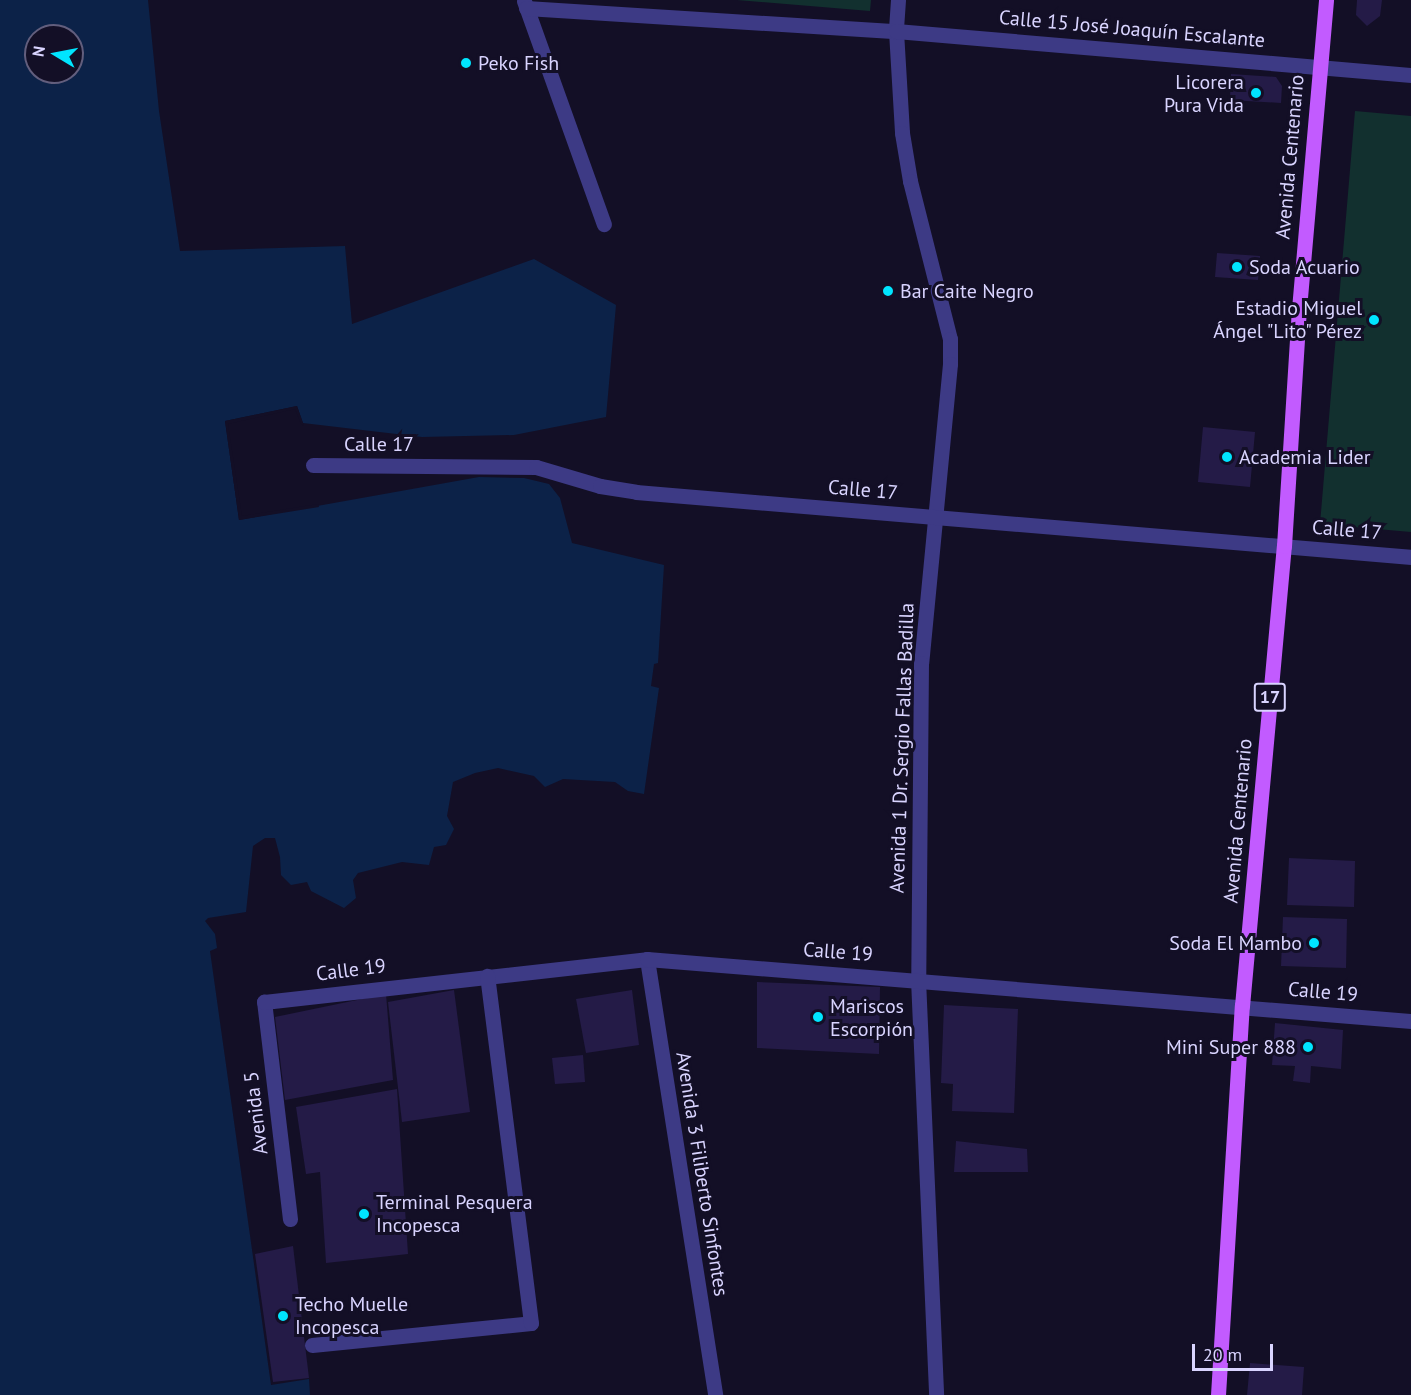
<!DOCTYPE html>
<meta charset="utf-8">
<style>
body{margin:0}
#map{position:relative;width:1411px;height:1395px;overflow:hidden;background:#130f26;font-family:"PT Sans",sans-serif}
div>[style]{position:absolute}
.green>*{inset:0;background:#12302f}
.water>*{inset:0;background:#0c2248}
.pier>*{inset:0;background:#130f26}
.building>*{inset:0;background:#241b47}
.minor>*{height:15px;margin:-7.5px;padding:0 7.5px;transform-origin:7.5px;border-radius:7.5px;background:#3d3a85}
.major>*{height:15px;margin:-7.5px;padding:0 7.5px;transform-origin:7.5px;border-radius:7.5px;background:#c25bff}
.dots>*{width:16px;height:16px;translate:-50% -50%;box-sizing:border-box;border:3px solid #130f26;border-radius:50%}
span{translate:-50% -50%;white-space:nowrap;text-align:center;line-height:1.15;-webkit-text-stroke:6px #130f26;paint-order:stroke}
.shield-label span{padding:2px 4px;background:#130f26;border:2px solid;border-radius:4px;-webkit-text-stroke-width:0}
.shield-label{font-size:18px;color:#d9d4ff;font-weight:700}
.street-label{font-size:20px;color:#d9d4ff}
.poi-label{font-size:20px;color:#d9d4ff}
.left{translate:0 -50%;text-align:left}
.right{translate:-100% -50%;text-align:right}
.north{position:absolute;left:24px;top:24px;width:60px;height:60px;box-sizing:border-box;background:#130f26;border:2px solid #625e7d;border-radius:50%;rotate:280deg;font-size:16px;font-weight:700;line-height:24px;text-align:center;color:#d9d4ff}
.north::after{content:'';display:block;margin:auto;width:21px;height:27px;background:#00e5ff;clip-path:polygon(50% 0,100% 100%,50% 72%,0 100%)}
.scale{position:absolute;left:1192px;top:1344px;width:81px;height:27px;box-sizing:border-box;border:3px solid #d9d4ff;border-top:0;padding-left:8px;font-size:18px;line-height:21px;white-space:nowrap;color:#d9d4ff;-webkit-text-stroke:4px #130f26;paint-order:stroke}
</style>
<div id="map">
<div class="green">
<div style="clip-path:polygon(737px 0,871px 0,870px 11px)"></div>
<div style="clip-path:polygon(1355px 111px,1411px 116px,1411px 532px,1320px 524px)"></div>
</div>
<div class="water">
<div style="clip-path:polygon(evenodd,0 0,148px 0,159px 111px,180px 251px,345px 246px,352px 324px,534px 259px,616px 305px,606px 417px,514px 435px,422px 437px,303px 423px,297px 406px,225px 421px,239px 520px,479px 477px,524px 478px,549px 484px,560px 498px,572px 543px,664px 565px,658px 663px,654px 664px,651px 686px,659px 688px,644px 794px,628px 791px,615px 782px,563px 779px,545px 787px,534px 776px,498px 768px,475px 773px,453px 782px,447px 816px,454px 829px,446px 845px,434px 847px,429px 865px,402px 862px,358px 873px,353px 880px,356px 898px,344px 908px,311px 891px,307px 882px,291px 885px,281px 875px,280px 857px,275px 838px,265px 838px,253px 846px,246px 912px,208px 918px,205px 921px,215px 934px,217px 948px,210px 951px,271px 1385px,309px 1379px,310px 1395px,0 1395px,0 0,36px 36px,72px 36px,72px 72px,36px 72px,36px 36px)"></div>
</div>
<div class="pier">
<div style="clip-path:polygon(297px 406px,304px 426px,301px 424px,295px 409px,228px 424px,242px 516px,318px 504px,319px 507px,239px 520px,225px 421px)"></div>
</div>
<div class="building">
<div style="clip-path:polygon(1357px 0,1382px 0,1380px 16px,1367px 26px,1356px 15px)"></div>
<div style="clip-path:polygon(1231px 74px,1276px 77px,1282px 86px,1281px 103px,1230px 100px)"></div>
<div style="clip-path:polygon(1217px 253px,1260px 256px,1258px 280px,1215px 277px)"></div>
<div style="clip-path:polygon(1203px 427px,1255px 432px,1250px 487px,1198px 482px)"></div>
<div style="clip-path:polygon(1289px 858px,1355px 861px,1354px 907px,1287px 905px)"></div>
<div style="clip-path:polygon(1283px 917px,1347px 919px,1346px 968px,1281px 966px)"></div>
<div style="clip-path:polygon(757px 982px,880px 987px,879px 1054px,757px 1048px)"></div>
<div style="clip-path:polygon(454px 990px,470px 1112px,402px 1122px,388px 1002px)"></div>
<div style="clip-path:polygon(632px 990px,639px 1045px,586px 1053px,576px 999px)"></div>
<div style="clip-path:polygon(386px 994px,393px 1080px,285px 1100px,275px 1017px)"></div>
<div style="clip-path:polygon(944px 1005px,1018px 1009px,1014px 1113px,952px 1111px,953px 1084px,941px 1083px)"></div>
<div style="clip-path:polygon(1275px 1023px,1343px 1030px,1341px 1069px,1311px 1066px,1310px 1083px,1293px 1081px,1295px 1066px,1272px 1065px)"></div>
<div style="clip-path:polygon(583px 1055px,585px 1082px,555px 1084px,552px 1058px)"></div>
<div style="clip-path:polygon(397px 1089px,408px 1254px,326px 1263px,320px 1172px,306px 1174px,296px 1107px)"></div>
<div style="clip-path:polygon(956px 1141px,1027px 1149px,1028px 1172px,954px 1172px)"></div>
<div style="clip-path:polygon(293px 1246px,309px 1378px,273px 1382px,255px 1254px)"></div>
<div style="clip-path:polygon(1250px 1363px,1304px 1367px,1302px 1395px,1247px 1395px)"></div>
</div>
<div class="minor">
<div style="left:898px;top:0;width:31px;rotate:94deg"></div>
<div style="left:896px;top:31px;width:102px;rotate:86.6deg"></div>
<div style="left:902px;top:133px;width:49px;rotate:80.5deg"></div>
<div style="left:910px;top:181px;width:163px;rotate:75.8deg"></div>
<div style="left:950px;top:339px;width:25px;rotate:90deg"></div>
<div style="left:950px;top:364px;width:300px;rotate:95.5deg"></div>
<div style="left:921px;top:663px;width:316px;rotate:90.5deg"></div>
<div style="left:918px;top:979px;width:416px;rotate:87.5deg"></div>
<div style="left:524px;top:1px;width:237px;rotate:70.3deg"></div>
<div style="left:526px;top:8px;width:371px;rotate:3.6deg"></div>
<div style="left:896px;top:31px;width:517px;rotate:4.88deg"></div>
<div style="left:313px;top:465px;width:223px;rotate:0.5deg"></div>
<div style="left:536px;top:467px;width:67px;rotate:16.5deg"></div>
<div style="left:600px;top:486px;width:36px;rotate:9deg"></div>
<div style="left:636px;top:492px;width:778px;rotate:4.79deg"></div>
<div style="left:647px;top:959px;width:441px;rotate:81.1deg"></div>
<div style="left:290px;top:1219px;width:219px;rotate:-96.8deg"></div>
<div style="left:264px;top:1002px;width:385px;rotate:-6.4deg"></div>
<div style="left:647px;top:959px;width:767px;rotate:4.64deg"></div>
<div style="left:312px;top:1345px;width:220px;rotate:-5.7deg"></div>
<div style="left:531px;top:1323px;width:350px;rotate:-97.2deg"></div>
</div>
<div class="major">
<div style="left:1218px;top:1395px;width:390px;rotate:-86.5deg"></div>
<div style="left:1242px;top:1006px;width:462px;rotate:-84.8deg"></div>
<div style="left:1284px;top:546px;width:237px;rotate:-86.4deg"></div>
<div style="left:1299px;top:309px;width:310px;rotate:-85deg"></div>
</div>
<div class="dots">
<div style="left:466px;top:63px;background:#00e5ff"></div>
<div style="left:1256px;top:93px;background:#00e5ff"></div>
<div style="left:1237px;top:267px;background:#00e5ff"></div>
<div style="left:888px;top:291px;background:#00e5ff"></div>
<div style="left:1374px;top:320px;background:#00e5ff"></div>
<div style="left:1227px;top:457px;background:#00e5ff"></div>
<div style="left:1314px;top:943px;background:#00e5ff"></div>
<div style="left:818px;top:1017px;background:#00e5ff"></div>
<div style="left:1308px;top:1047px;background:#00e5ff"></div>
<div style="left:364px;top:1214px;background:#00e5ff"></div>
<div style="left:283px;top:1316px;background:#00e5ff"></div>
</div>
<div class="shield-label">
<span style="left:1270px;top:697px">17</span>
</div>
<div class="street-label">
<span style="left:1132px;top:29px;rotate:5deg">Calle 15 José Joaquín Escalante</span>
<span style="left:1290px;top:157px;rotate:-85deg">Avenida Centenario</span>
<span style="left:379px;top:444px">Calle 17</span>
<span style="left:863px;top:490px;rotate:5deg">Calle 17</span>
<span style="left:1347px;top:530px;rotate:5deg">Calle 17</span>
<span style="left:902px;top:748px;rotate:-88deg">Avenida 1 Dr. Sergio Fallas Badilla</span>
<span style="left:1238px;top:821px;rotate:-85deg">Avenida Centenario</span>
<span style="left:838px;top:952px;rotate:4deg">Calle 19</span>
<span style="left:351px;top:970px;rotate:-7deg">Calle 19</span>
<span style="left:1323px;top:992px;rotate:5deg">Calle 19</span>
<span style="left:256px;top:1113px;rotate:-97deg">Avenida 5</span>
<span style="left:702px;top:1174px;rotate:81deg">Avenida 3 Filiberto Sinfontes</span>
</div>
<div class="poi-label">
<span class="left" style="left:478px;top:63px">Peko Fish</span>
<span class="right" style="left:1244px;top:94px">Licorera<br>Pura Vida</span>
<span class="left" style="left:1249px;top:267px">Soda Acuario</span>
<span class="left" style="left:900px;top:291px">Bar Caite Negro</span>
<span class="right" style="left:1362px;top:320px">Estadio Miguel<br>Ángel "Lito" Pérez</span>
<span class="left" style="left:1239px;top:457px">Academia Lider</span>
<span class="right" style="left:1302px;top:943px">Soda El Mambo</span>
<span class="left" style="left:830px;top:1018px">Mariscos<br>Escorpión</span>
<span class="right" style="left:1296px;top:1047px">Mini Super 888</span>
<span class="left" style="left:376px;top:1214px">Terminal Pesquera<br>Incopesca</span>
<span class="left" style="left:295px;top:1316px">Techo Muelle<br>Incopesca</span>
</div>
<div class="north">N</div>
<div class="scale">20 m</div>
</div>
